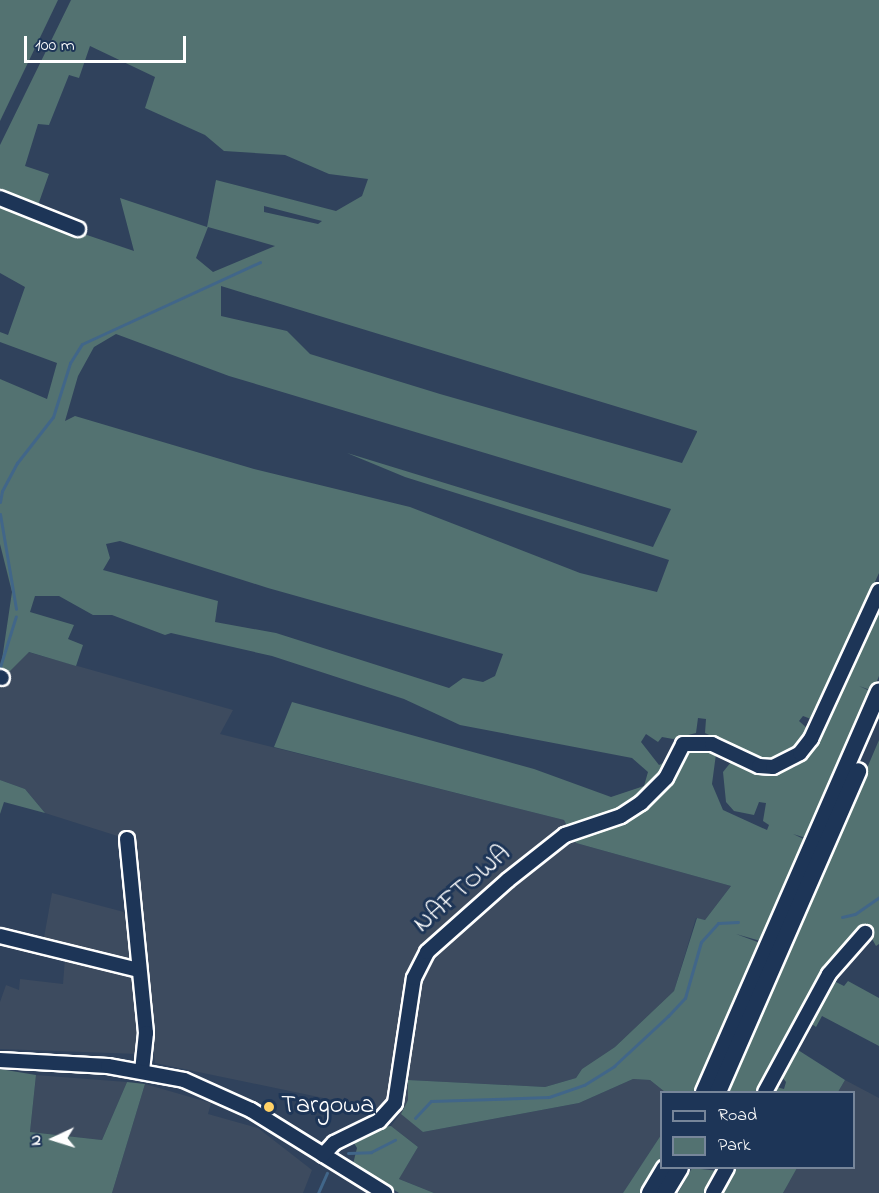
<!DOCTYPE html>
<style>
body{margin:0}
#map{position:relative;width:879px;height:1193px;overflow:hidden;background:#30425c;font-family:"Indie Flower",sans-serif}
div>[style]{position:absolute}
.built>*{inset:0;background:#3d4b5f}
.green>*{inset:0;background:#537271}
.stream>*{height:3px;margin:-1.5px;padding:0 1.5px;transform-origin:1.5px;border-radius:1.5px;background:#416689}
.roads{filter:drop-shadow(2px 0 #fff) drop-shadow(-2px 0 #fff) drop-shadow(0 2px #fff) drop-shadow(0 -2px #fff)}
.minor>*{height:14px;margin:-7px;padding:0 7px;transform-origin:7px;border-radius:7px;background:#1d3557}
.major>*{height:16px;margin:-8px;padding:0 8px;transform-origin:8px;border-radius:8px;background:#1d3557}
.dots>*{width:16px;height:16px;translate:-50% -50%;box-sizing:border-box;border:3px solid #1d3557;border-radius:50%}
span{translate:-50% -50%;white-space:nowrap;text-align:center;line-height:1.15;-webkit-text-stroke:6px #1d3557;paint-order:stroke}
.street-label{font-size:26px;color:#fff}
.poi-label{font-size:26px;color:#fff}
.left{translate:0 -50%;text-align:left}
.legend{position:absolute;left:660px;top:1091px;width:195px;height:78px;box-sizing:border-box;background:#1d3557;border:2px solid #77869a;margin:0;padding:8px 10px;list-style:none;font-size:18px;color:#fff}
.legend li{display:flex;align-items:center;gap:12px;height:30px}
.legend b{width:30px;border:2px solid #77869a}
.north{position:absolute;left:24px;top:1109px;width:60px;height:60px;-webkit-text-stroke:4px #1d3557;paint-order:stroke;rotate:266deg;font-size:16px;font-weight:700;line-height:24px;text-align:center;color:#fff}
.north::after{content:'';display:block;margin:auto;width:21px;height:27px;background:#fff;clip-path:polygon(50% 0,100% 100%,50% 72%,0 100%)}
.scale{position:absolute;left:24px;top:36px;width:162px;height:27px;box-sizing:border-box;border:3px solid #fff;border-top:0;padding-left:8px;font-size:18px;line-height:21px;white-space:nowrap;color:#fff;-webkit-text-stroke:4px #1d3557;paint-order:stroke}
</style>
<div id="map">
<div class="built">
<div style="clip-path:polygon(28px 652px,233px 710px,220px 734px,564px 820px,576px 843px,731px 886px,705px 920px,696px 918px,674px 991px,615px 1047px,582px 1069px,576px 1078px,545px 1087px,408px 1080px,408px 1100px,423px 1132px,579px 1103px,633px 1079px,650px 1080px,665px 1092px,662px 1092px,661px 1135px,623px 1193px,434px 1193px,399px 1179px,418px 1147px,391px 1126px,400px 1114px,155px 1063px,140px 935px,138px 847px,127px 839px,45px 813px,25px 789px,0 780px,0 680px)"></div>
<div style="clip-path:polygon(52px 893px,124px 912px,140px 1018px,138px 1054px,0 1049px,0 1002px,6px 985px,19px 990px,20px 979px,63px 984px,65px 958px,43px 943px)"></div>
<div style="clip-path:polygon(36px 1075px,127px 1082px,102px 1140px,30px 1132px)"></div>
<div style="clip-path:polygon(845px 1080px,879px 1098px,879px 1193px,783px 1193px,797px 1168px,854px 1168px,854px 1092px,838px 1092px)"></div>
<div style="clip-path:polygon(145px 1084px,211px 1103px,208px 1114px,258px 1128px,312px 1170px,303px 1193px,112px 1193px)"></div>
</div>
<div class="green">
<div style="clip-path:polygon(0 0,58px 0,0 121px)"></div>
<div style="clip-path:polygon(evenodd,71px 0,879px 0,879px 573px,819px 706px,811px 719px,803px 716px,799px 721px,808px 729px,796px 745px,772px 760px,751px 755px,705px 733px,706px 719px,698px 718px,696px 733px,673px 739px,662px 737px,658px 742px,646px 734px,641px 742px,659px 765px,667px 761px,665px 773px,631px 805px,568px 828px,564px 820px,274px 747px,292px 702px,534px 769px,611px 797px,644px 786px,648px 772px,632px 758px,460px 725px,404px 699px,272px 656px,171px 633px,165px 635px,112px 615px,93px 615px,59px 596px,35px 596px,30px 612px,74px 625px,68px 639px,83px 645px,76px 666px,29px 652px,5px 676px,0 673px,12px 592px,0 544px,0 379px,47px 399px,57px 363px,0 342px,0 332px,8px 335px,25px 287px,0 273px,0 201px,34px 217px,134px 251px,120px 198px,207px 227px,216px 180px,336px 211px,362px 196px,368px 179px,329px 174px,285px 155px,224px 151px,205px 135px,145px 108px,155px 77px,90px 46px,79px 78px,69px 75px,49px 125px,38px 124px,25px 166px,49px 174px,37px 208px,0 196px,0 145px,71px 0,264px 206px,322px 221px,318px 224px,264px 212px,264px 206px,71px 0,208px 227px,275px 246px,213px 272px,196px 258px,208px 227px,71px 0,221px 286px,697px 431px,697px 432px,682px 463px,440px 394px,310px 354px,287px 331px,221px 316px,221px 286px,71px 0,116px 334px,229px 376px,671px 509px,653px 547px,347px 453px,405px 477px,669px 560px,657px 592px,580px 573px,410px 507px,254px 469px,75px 416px,65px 421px,78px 376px,94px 347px,116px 334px,71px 0,120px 541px,268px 588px,503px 654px,495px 676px,483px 682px,463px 678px,449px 688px,276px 633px,215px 622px,218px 601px,103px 570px,110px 558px,106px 544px,120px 541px)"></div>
<div style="clip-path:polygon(879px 603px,879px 676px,873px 691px,859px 686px,872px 692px,809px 839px,793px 834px,808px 841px,764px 942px,736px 934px,763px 944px,696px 1092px,665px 1092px,650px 1080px,633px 1079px,579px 1103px,423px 1132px,401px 1114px,408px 1100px,408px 1080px,545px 1087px,576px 1078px,582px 1069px,615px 1047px,674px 991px,697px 918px,705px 920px,731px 886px,576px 843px,573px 837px,615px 823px,683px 753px,701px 750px,716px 754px,712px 784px,723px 810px,767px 830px,769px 825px,763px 821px,766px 803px,759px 802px,754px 815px,734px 811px,726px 802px,723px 772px,731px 762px,760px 774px,774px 774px,795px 767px,807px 756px)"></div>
<div style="clip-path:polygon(879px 740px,879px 944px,876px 946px,871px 937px,874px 931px,867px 926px,850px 942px,829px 965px,804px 1006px,759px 1092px,729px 1092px)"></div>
<div style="clip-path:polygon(0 780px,25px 789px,45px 813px,4px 802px,0 814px)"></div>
<div style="clip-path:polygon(834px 981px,844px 986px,848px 981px,879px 998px,879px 1046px,822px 1016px,816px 1027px,809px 1022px)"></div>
<div style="clip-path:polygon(798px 1050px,845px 1080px,838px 1092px,774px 1092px,776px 1087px,784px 1089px,786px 1082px,781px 1076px)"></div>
<div style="clip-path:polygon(0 1069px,36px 1075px,30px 1132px,102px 1140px,127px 1082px,145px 1084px,112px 1193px,0 1193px)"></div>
<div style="clip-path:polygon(391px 1126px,418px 1147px,399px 1179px,434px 1193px,399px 1193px,353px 1164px,357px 1148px,354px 1143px,382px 1127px)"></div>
<div style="clip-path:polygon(661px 1135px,661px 1160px,641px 1193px,623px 1193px)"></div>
<div style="clip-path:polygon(692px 1168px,719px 1171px,706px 1193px,678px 1193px)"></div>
<div style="clip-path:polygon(734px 1168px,797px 1168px,783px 1193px,722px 1193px)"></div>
</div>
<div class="stream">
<div style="left:0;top:502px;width:11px;rotate:-80deg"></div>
<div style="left:2px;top:491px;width:32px;rotate:-62deg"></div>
<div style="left:17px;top:463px;width:58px;rotate:-52deg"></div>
<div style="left:53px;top:417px;width:57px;rotate:-72.5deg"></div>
<div style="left:70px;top:363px;width:22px;rotate:-58deg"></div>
<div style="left:82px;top:344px;width:196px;rotate:-24.7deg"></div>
<div style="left:0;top:514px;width:96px;rotate:80.4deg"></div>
<div style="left:0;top:667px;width:53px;rotate:-72.6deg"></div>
<div style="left:842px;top:917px;width:13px;rotate:-13deg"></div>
<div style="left:855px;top:914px;width:29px;rotate:-35deg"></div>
<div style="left:415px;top:1118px;width:23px;rotate:-47deg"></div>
<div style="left:431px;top:1101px;width:118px;rotate:-1.9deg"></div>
<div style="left:549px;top:1097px;width:37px;rotate:-19deg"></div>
<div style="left:584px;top:1085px;width:36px;rotate:-32deg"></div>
<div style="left:614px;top:1066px;width:74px;rotate:-42.8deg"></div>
<div style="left:668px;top:1016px;width:25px;rotate:-47deg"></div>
<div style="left:685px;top:998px;width:58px;rotate:-74.1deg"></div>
<div style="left:701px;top:942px;width:25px;rotate:-48deg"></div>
<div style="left:718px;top:923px;width:20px;rotate:-3deg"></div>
<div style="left:348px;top:1153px;width:23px;rotate:-2deg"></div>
<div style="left:371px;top:1152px;width:27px;rotate:-27deg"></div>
<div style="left:318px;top:1193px;width:22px;rotate:-66deg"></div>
</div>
<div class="roads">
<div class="minor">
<div style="left:0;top:198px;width:84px;rotate:21.7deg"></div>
<div style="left:0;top:677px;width:2px;rotate:27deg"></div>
<div style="left:127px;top:839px;width:195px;rotate:84.4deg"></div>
<div style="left:146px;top:1033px;width:37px;rotate:96deg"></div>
<div style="left:0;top:936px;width:142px;rotate:13.8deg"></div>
<div style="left:0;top:1060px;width:108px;rotate:3.2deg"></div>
<div style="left:108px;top:1066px;width:77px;rotate:10.4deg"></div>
<div style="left:184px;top:1080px;width:73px;rotate:24.1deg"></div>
<div style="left:251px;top:1110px;width:158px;rotate:31.8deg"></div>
<div style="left:765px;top:1092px;width:134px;rotate:-61.5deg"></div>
<div style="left:829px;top:974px;width:55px;rotate:-48.7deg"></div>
<div style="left:323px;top:1155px;width:16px;rotate:-47deg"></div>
<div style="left:334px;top:1143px;width:50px;rotate:-26.1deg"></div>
<div style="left:379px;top:1121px;width:24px;rotate:-48deg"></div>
<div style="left:395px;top:1103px;width:126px;rotate:-81.4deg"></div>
<div style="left:414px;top:978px;width:29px;rotate:-63deg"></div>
<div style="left:427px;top:952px;width:108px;rotate:-41.6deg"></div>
<div style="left:508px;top:880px;width:73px;rotate:-38.3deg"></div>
<div style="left:565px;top:835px;width:59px;rotate:-18.7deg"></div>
<div style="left:621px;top:816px;width:24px;rotate:-33deg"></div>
<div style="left:641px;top:803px;width:35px;rotate:-45deg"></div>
<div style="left:666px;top:778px;width:38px;rotate:-63deg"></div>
<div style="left:683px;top:744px;width:29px"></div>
<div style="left:712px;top:744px;width:52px;rotate:25.1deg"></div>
<div style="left:759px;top:766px;width:14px;rotate:4deg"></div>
<div style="left:773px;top:767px;width:30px;rotate:-27deg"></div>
<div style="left:800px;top:753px;width:18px;rotate:-52deg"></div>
<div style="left:811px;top:739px;width:163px;rotate:-65.3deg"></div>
<div style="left:713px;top:1193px;width:29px;rotate:-61deg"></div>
</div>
<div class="major">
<div style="left:704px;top:1092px;width:437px;rotate:-66.4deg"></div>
<div style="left:718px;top:1092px;width:350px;rotate:-66.4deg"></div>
<div style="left:650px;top:1193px;width:29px;rotate:-59deg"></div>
<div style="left:665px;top:1193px;width:29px;rotate:-59deg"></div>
</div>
</div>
<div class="dots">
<div style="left:269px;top:1107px;background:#ffd166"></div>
</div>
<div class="street-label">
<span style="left:463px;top:890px;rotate:-41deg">NAFTOWA</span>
</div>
<div class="poi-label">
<span class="left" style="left:281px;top:1107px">Targowa</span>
</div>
<ul class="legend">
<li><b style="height:8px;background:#1d3557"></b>Road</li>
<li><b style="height:16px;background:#537271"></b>Park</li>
</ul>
<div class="north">N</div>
<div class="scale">100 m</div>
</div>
